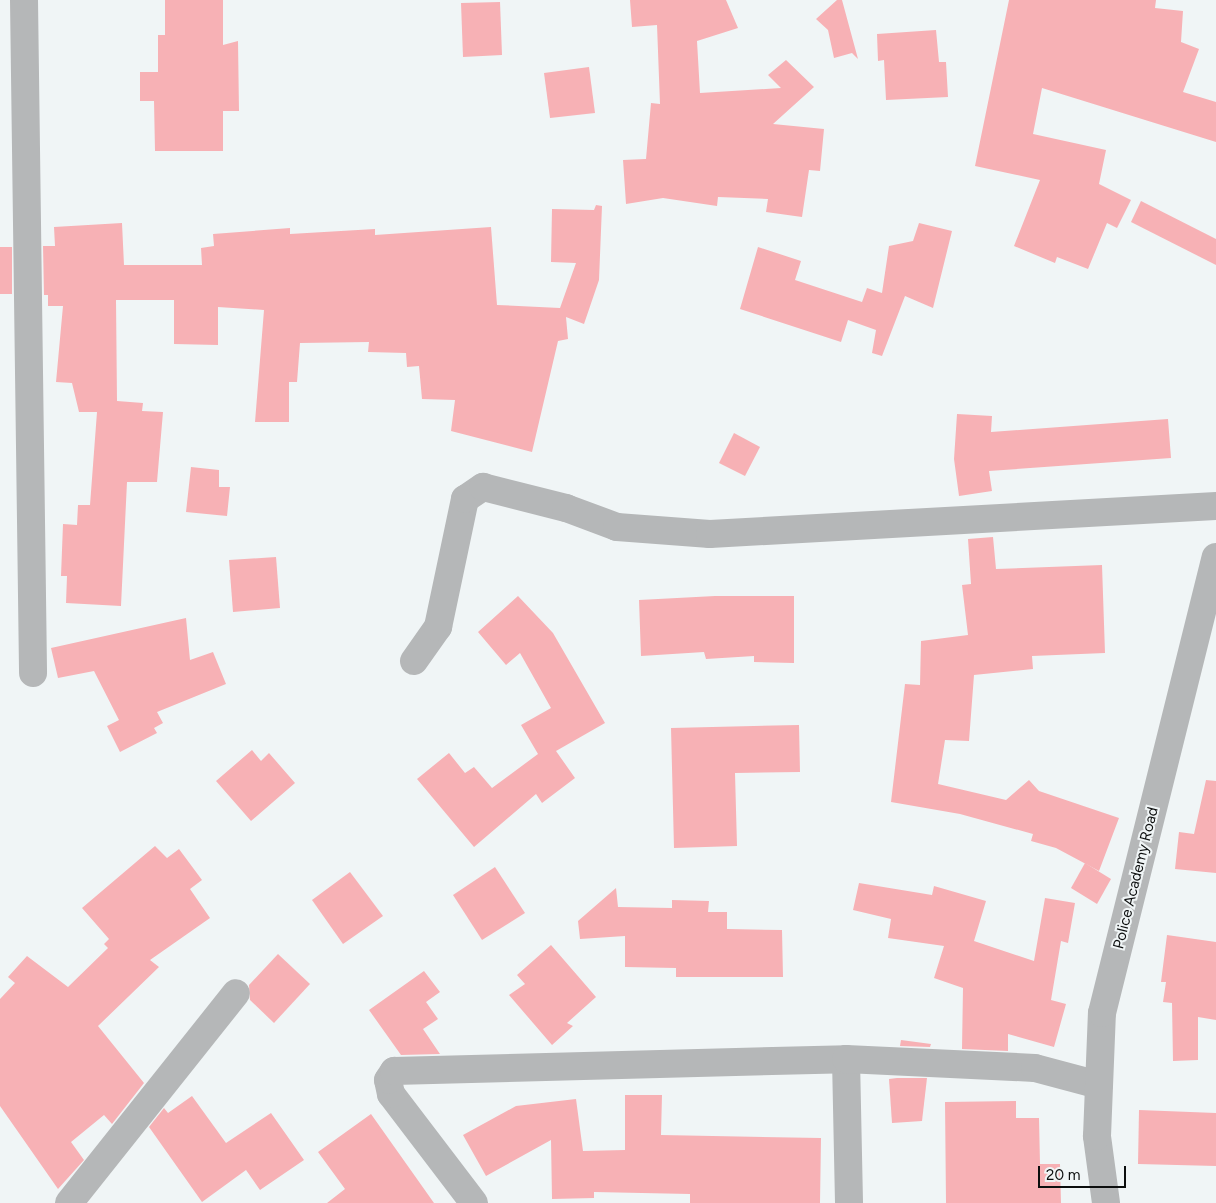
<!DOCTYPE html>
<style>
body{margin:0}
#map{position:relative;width:1216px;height:1203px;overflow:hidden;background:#f0f5f6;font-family:Figtree,sans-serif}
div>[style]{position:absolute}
.building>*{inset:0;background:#f7b1b5}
.minor>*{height:28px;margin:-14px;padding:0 14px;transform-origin:14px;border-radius:14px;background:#b5b7b8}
span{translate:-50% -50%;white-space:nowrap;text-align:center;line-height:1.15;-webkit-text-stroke:4px #f0f5f6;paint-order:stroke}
.street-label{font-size:15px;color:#0c0e0e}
.scale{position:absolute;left:1038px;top:1166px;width:88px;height:22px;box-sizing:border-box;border:2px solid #0c0e0e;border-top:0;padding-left:6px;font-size:15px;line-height:18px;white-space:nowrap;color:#0c0e0e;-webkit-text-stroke:4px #f0f5f6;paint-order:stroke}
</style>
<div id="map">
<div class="building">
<div style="clip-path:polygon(165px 0,223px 0,223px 45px,238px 41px,239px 111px,223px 111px,223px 151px,155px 151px,154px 101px,140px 101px,140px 72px,158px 72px,158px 35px,165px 35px)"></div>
<div style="clip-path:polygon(630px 0,726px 0,738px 28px,697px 41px,700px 93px,781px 88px,768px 75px,786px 60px,814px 87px,773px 124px,824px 129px,820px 171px,809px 170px,802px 217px,766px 212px,768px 199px,718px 197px,717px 206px,663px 198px,626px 204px,623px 160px,646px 159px,651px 103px,660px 104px,657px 25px,632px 27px)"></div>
<div style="clip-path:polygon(837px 0,842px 0,858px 59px,852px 53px,834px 58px,828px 30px,816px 19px)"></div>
<div style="clip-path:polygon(1009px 0,1156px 0,1155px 8px,1183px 11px,1181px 42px,1199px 49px,1183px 92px,1216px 102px,1216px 142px,1042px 88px,1033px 134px,1106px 150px,1099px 184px,1131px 200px,1117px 228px,1107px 223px,1088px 269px,1057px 257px,1055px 263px,1014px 246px,1040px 180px,975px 166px)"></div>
<div style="clip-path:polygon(500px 2px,502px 55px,463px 57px,461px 3px)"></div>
<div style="clip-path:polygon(936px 30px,939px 62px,946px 62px,948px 97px,886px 100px,884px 60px,878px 61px,877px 34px)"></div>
<div style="clip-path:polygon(589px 67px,595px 113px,550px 118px,544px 73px)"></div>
<div style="clip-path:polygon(1141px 201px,1216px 239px,1216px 265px,1131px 222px)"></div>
<div style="clip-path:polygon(596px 205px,602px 206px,599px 280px,584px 324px,566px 317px,568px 339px,558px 341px,532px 452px,451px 431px,455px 400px,422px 399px,419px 366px,407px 367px,406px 353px,368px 352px,369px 342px,300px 343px,297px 382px,289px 382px,289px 422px,255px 422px,264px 310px,218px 307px,218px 345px,174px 344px,174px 300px,116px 300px,117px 401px,143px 403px,142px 411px,163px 412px,157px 482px,127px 482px,121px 606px,66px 603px,67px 576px,61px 576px,63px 524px,77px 525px,78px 505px,90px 505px,97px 412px,79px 412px,72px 383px,56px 382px,63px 306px,48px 306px,48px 295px,44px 295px,43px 246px,55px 246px,54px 227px,122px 223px,124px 265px,202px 265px,201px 248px,214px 246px,213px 234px,290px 228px,290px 234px,375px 229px,375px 235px,491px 227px,497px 305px,560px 308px,576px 263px,551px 262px,552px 209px,594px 210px)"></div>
<div style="clip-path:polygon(919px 223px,952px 231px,933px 308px,905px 296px,882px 356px,872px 353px,876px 330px,848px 320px,841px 342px,740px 309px,758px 247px,801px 261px,795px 280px,862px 302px,867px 288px,882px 293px,889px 246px,913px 241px)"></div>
<div style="clip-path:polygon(0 247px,12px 247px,12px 294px,0 294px)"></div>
<div style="clip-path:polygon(957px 414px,992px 416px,991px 432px,1168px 419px,1171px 458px,989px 471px,992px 491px,959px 496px,954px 459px)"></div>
<div style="clip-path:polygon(734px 433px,760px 447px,745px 476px,719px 463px)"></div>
<div style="clip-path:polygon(191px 467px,219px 470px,219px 487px,230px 487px,227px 516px,186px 512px)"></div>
<div style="clip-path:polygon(993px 537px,996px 569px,1102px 565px,1105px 653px,1032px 656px,1033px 669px,974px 675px,969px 741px,945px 740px,938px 784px,1006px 800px,1029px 780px,1039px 791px,1119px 818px,1099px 871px,1056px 848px,1031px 841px,1033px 834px,960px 814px,891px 802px,905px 684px,920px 685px,921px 641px,968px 635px,962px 585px,971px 584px,968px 539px)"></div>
<div style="clip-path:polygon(276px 557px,280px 608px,233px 612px,229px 560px)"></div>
<div style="clip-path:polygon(518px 596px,553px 633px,605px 723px,556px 751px,575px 778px,542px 803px,536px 794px,474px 847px,417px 779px,449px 753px,465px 773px,474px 767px,492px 788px,538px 754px,521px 725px,551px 708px,520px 653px,506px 665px,478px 632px)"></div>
<div style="clip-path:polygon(715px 596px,794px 596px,794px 663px,754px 662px,754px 656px,706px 659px,704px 652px,641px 656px,639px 600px)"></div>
<div style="clip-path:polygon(186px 618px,190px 660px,213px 652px,226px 684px,157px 712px,163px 723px,154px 728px,157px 733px,120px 752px,107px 726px,119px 720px,94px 671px,58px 678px,51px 648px)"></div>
<div style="clip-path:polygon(799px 725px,800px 772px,735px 773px,737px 846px,674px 848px,671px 728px)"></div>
<div style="clip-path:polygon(252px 750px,261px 761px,269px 753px,295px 783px,251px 821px,216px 781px)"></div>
<div style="clip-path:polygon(1206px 780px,1216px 781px,1216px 873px,1175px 869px,1179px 832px,1194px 834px)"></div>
<div style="clip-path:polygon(155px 846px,167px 858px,179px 849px,202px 880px,190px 889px,210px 918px,150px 960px,159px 967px,98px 1026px,144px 1083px,112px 1124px,104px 1115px,71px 1142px,84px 1160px,58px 1189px,0 1106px,0 999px,15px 983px,8px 977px,27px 956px,68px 987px,108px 948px,104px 944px,109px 939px,82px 908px)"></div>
<div style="clip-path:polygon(1085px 863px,1111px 879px,1097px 904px,1071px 888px)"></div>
<div style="clip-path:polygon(495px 867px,525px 913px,482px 940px,453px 895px)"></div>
<div style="clip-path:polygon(350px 872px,383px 916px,343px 944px,312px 900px)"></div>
<div style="clip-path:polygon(859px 883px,932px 895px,934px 886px,986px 901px,974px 941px,1034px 961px,1045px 898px,1075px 903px,1068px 943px,1061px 941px,1051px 1000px,1066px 1004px,1054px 1047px,1008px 1034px,1008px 1051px,962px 1049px,963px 988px,934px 978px,944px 946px,888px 938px,891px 919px,853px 910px)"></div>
<div style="clip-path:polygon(616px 888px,618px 907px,672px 908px,672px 900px,709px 901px,708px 912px,727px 912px,727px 929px,782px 930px,783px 977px,676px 977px,676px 968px,625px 967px,625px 936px,580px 939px,578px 921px)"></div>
<div style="clip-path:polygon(1167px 935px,1216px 942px,1216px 1020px,1198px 1017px,1198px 1060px,1173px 1061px,1172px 1003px,1163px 1002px,1166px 982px,1161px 982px)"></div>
<div style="clip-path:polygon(551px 945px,596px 997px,567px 1023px,573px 1026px,552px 1045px,509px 995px,525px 984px,517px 975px)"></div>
<div style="clip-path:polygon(278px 954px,310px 984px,274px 1023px,250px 1000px,249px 985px)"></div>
<div style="clip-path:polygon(424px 971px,440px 992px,426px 1002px,438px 1019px,423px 1029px,440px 1054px,401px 1055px,369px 1010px)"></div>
<div style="clip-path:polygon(901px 1040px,931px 1044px,930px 1047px,900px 1046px)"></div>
<div style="clip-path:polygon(897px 1078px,927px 1078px,922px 1121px,892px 1123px,889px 1079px)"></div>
<div style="clip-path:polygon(625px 1095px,662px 1095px,661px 1135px,821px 1138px,820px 1203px,690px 1203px,690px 1194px,594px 1192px,594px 1198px,552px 1199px,551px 1140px,486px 1176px,463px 1135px,516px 1106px,576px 1099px,583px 1151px,625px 1150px)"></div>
<div style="clip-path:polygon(192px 1096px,226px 1143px,271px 1113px,304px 1160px,260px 1190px,246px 1170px,202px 1202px,149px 1127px,164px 1108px,168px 1113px)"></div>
<div style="clip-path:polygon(1016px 1101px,1016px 1118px,1039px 1118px,1040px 1164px,1060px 1164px,1061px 1203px,946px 1203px,945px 1102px)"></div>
<div style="clip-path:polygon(1139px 1110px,1216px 1113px,1216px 1166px,1138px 1164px)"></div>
<div style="clip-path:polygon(371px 1114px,434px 1203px,327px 1203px,345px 1189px,318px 1152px)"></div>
</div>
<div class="minor">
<div style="left:24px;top:0;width:673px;rotate:89.23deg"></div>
<div style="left:414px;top:661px;width:42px;rotate:-54.8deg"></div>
<div style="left:438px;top:627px;width:131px;rotate:-78.1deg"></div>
<div style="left:465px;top:499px;width:22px;rotate:-34deg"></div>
<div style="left:483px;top:487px;width:86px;rotate:14.2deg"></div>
<div style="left:566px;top:508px;width:54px;rotate:20.4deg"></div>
<div style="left:617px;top:527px;width:93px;rotate:4.3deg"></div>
<div style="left:710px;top:534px;width:507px;rotate:-3.17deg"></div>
<div style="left:846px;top:1059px;width:144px;rotate:88.8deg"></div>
<div style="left:69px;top:1203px;width:268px;rotate:-51.5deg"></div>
<div style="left:474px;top:1203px;width:137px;rotate:-127.3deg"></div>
<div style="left:391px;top:1094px;width:14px;rotate:-102deg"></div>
<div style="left:388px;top:1080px;width:11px;rotate:-56deg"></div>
<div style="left:394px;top:1071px;width:452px;rotate:-1.5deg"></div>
<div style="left:846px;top:1059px;width:189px;rotate:2.7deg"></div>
<div style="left:1035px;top:1068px;width:66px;rotate:14.9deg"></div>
<div style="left:1106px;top:1203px;width:68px;rotate:-97.7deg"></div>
<div style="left:1097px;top:1136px;width:123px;rotate:-87.7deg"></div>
<div style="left:1102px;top:1013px;width:470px;rotate:-76deg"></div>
</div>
<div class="street-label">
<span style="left:1136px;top:878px;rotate:-76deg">Police Academy Road</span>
</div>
<div class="scale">20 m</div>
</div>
